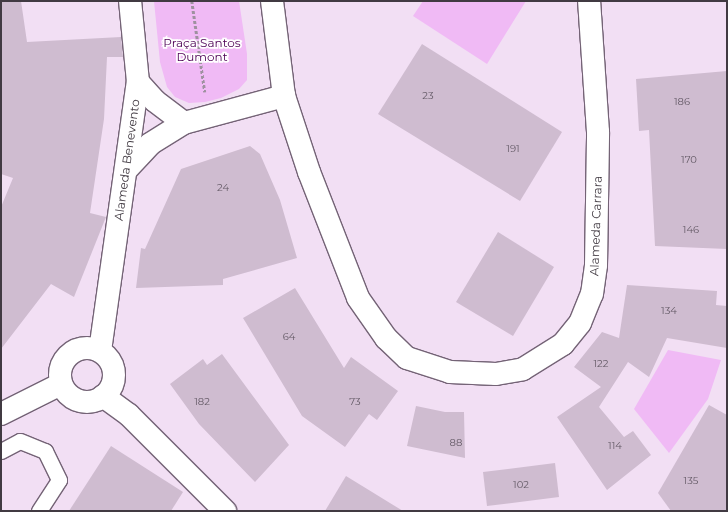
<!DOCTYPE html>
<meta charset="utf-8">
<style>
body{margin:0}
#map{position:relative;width:728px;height:512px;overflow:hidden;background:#f2dff4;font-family:Montserrat,sans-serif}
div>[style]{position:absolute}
.green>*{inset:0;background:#f0baf5}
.building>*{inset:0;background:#cfbcd0}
.path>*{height:2.5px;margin-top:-1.25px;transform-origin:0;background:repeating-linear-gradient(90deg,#9e919f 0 3px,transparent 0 5px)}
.roads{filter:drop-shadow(1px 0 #746376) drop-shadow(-1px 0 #746376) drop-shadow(0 1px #746376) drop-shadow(0 -1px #746376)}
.service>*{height:15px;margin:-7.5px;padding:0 7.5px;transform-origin:7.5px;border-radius:7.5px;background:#fff}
.minor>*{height:22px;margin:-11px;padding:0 11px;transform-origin:11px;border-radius:11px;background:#fff}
.tertiary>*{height:22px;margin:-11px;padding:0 11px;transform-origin:11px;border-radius:11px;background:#fff}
.tertiary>.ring{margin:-11px;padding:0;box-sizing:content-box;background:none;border:22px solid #fff;border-radius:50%}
span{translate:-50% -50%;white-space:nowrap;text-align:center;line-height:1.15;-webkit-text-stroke:3.5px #fff;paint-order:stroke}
.number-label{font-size:10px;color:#645a66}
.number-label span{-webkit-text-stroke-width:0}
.park-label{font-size:12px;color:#4d0055}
.street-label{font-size:12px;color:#413a42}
.frame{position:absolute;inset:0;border:2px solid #413a42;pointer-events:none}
</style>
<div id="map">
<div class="green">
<div style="clip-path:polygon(154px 1px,239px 1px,247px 54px,247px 80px,239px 89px,221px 98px,205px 102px,189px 103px,175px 97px,167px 87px,160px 62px)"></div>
<div style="clip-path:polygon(423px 1px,526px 1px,487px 64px,413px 16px)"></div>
<div style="clip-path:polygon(668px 350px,721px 360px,708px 399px,669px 453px,634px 409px)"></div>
</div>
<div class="building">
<div style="clip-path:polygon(1px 1px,21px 1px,27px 42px,121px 37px,123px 57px,107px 57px,104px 119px,90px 213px,106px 217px,74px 297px,51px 284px,1px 349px,1px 207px,13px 178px,1px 174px)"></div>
<div style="clip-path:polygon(422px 44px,562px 132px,520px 201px,378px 114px)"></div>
<div style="clip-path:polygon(727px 71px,727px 249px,655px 246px,649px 130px,639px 131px,636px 79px)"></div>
<div style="clip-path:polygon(250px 146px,260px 154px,280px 200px,297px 258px,223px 279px,223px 285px,136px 288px,141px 248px,145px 249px,181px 169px)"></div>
<div style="clip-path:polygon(498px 232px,554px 267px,513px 336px,456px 302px)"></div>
<div style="clip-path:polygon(627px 285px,717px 291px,716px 305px,727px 306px,727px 348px,667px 338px,649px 377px,628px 362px,599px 407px,624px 437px,633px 431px,651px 455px,607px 490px,557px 417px,601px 387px,574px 367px,602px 332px,619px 338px)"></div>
<div style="clip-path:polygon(295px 288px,344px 368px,351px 357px,398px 391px,377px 420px,369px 414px,345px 447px,302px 416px,243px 318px)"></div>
<div style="clip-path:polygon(222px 354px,289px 445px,255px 482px,199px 424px,170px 384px,203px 359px,207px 365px)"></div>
<div style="clip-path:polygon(709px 405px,727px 415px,727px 511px,671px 511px,658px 493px)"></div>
<div style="clip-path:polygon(416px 406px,445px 412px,464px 412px,465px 458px,407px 446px)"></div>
<div style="clip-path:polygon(111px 446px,183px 492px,171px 511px,69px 511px)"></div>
<div style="clip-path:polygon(555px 463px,559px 497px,487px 506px,483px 472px)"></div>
<div style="clip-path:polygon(346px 476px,403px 511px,325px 511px)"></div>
</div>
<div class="path">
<div style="left:192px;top:1px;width:92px;rotate:81.9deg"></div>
</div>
<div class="roads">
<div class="service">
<div style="left:1px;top:451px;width:21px;rotate:-28deg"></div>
<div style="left:20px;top:441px;width:27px;rotate:22deg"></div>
<div style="left:45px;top:451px;width:32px;rotate:64deg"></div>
<div style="left:59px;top:480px;width:37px;rotate:123deg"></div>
</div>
<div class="minor">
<div style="left:284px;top:96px;width:80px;rotate:71.8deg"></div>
<div style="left:309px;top:172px;width:135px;rotate:68.7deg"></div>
<div style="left:358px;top:298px;width:49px;rotate:55deg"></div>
<div style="left:386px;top:338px;width:29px;rotate:44deg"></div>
<div style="left:407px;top:358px;width:45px;rotate:18deg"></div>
<div style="left:450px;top:372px;width:46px;rotate:2.5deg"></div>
<div style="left:496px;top:374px;width:27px;rotate:-10deg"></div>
<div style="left:523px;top:369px;width:47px;rotate:-32deg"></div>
<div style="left:563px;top:344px;width:27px;rotate:-51deg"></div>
<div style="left:580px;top:323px;width:31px;rotate:-68deg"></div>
<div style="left:592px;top:294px;width:29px;rotate:-82deg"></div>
<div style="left:596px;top:265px;width:133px;rotate:-89.1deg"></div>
<div style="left:598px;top:132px;width:131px;rotate:-93.9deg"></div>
<div style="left:1px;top:414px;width:67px;rotate:-26.6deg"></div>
</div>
<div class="tertiary">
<div style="left:138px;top:82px;width:25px;rotate:48deg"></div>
<div style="left:155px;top:101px;width:36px;rotate:37deg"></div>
<div style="left:127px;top:169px;width:34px;rotate:-47deg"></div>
<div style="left:150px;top:144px;width:40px;rotate:-32deg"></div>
<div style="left:184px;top:123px;width:104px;rotate:-15.1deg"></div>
<div style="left:284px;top:96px;width:96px;rotate:-97.2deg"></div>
<div class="ring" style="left:60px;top:348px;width:32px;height:32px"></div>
<div style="left:100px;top:351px;width:272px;rotate:-82deg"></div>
<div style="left:138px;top:82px;width:81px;rotate:-95.6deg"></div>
<div style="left:103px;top:396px;width:32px;rotate:36deg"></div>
<div style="left:129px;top:415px;width:136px;rotate:45deg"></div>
</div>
</div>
<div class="number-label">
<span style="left:428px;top:96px">23</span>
<span style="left:682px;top:102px">186</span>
<span style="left:513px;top:149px">191</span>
<span style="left:689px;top:160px">170</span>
<span style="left:223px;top:188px">24</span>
<span style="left:691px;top:230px">146</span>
<span style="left:669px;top:311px">134</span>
<span style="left:289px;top:337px">64</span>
<span style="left:601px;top:364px">122</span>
<span style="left:202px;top:402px">182</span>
<span style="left:355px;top:402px">73</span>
<span style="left:456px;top:443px">88</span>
<span style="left:615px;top:446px">114</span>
<span style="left:691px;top:481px">135</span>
<span style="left:521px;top:485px">102</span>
</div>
<div class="park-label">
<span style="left:202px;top:50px">Praça Santos<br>Dumont</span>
</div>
<div class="street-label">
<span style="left:127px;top:160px;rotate:-82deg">Alameda Benevento</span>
<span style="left:596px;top:226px;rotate:-88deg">Alameda Carrara</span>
</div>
<div class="frame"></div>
</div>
